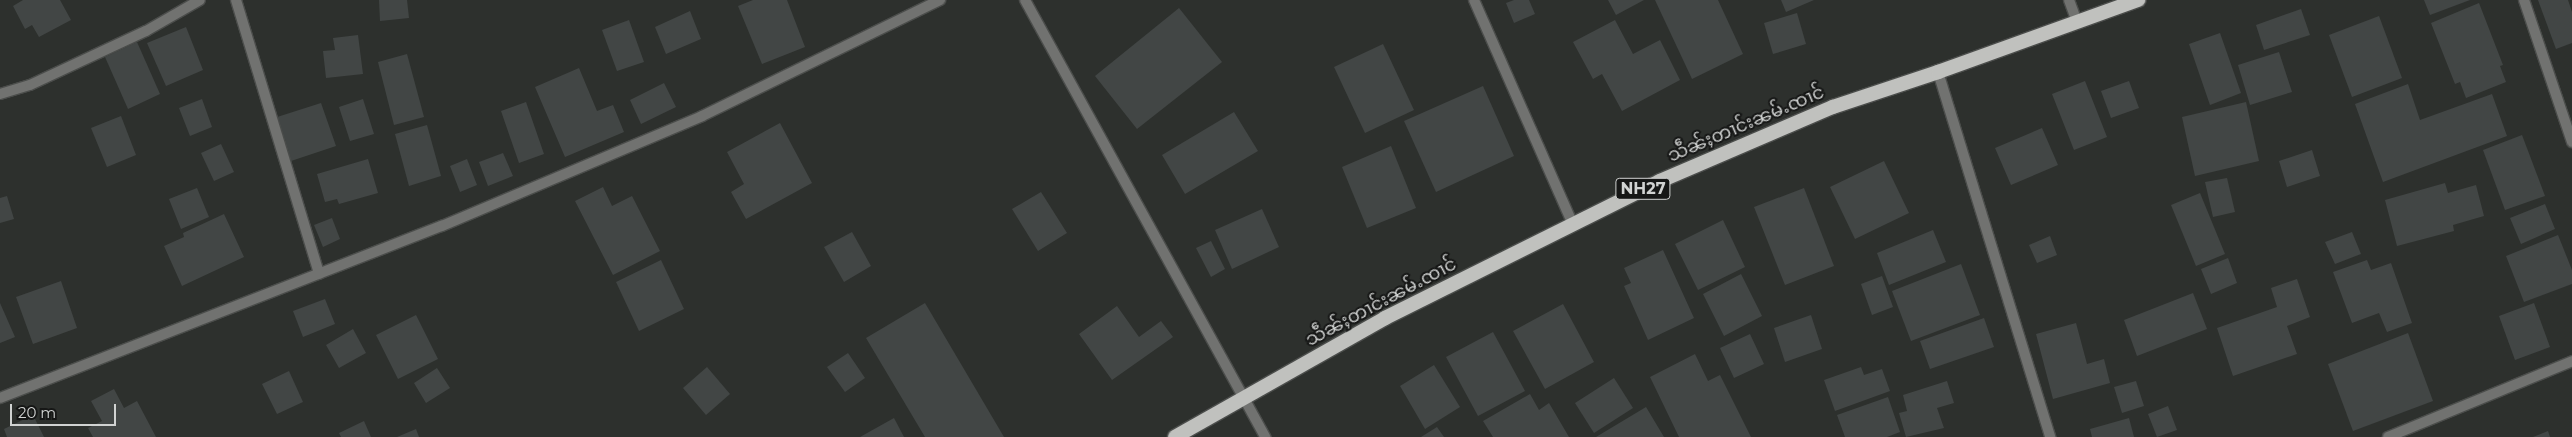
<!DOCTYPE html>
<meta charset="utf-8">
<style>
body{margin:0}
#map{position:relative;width:2572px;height:437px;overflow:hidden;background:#2d302d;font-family:Montserrat,"Noto Sans Myanmar",sans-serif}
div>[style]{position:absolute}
.building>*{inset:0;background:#424645}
.roads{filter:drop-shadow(1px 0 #4b4d4b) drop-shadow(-1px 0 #4b4d4b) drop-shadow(0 1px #4b4d4b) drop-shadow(0 -1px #4b4d4b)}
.minor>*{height:10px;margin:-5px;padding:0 5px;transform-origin:5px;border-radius:5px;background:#717270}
.trunk>*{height:14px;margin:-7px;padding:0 7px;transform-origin:7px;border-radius:7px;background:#c0c1be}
span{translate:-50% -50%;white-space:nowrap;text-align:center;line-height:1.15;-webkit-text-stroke:4px #161716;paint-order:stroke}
.shield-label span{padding:1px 4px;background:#161716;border:1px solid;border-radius:4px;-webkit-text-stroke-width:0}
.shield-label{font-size:16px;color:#d1d3d2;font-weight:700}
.street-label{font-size:18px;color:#d1d3d2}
.scale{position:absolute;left:10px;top:404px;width:106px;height:22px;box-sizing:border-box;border:2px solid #d1d3d2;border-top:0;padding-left:6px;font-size:15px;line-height:18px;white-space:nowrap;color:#d1d3d2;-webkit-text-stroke:4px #161716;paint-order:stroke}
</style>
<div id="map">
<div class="building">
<div style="clip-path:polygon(23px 0,60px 0,71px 20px,39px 37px,32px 25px,25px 29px,13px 6px)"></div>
<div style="clip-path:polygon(379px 0,407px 0,409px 18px,380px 21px)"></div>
<div style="clip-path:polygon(753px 0,787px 0,805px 47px,762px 64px,738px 6px)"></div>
<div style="clip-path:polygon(1514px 0,1529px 0,1535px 14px,1514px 23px,1506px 3px)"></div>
<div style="clip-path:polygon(1608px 0,1644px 0,1616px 15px)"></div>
<div style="clip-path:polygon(1655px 0,1718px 0,1743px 54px,1692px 79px)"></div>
<div style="clip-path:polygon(1781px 0,1814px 0,1786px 12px)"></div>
<div style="clip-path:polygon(2424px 0,2470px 0,2430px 15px)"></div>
<div style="clip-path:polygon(2538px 0,2568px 0,2572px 12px,2572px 43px,2556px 49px)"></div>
<div style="clip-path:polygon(2479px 3px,2503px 65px,2500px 66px,2506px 82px,2466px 98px,2460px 82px,2455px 84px,2431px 23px)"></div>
<div style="clip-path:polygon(1179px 8px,1222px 62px,1137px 129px,1095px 76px)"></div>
<div style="clip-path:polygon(2301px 9px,2310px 35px,2264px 50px,2256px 25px)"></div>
<div style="clip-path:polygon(690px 11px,701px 39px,666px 54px,655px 27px)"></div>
<div style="clip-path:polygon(1797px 13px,1806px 44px,1773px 54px,1764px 23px)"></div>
<div style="clip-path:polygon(2379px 16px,2402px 78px,2352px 97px,2329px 35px)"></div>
<div style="clip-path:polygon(629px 20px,644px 62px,617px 71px,602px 30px)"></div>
<div style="clip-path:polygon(1615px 20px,1633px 54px,1660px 40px,1680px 80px,1622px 111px,1602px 74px,1593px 79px,1573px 42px)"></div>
<div style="clip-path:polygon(186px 27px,203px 70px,166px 86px,147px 43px)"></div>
<div style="clip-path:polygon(2220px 33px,2241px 93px,2210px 105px,2189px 44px)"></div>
<div style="clip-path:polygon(358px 35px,363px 74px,326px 78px,323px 51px,335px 50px,333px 38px)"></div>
<div style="clip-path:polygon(137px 42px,160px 94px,128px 109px,105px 57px)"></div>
<div style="clip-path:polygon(1383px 44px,1414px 110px,1365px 133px,1334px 67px)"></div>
<div style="clip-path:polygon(2279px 52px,2292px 92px,2250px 105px,2238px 65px)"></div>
<div style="clip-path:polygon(407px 54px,424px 117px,394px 125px,378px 62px)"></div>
<div style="clip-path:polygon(579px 68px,597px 111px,613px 105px,624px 132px,565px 157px,535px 87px)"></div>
<div style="clip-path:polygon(2085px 81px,2107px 137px,2074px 150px,2052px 94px)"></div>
<div style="clip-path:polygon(2129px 81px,2139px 108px,2111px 118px,2101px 91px)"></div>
<div style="clip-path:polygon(664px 83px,676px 107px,641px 124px,630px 100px)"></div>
<div style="clip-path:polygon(2408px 84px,2420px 120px,2492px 94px,2507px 136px,2383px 182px,2355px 104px)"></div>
<div style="clip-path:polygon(1483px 86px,1514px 156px,1436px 192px,1404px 121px)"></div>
<div style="clip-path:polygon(202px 99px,212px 127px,190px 136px,179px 108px)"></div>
<div style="clip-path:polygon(363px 99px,374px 134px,350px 141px,339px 107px)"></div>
<div style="clip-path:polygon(526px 102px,544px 154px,519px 163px,501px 111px)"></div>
<div style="clip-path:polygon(2246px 102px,2259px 161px,2195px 176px,2182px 117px)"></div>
<div style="clip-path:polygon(321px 103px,336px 146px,288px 162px,274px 118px)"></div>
<div style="clip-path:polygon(1234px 112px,1258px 151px,1185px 194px,1162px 155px)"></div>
<div style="clip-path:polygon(121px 116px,136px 155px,107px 167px,91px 128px)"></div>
<div style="clip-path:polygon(780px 123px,812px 183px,746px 219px,731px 192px,744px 184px,727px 152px)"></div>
<div style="clip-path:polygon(427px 125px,441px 176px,409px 186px,395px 134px)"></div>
<div style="clip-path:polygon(2042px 128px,2058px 165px,2011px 185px,1995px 148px)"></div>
<div style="clip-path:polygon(2522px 135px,2545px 196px,2505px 210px,2483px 150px)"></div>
<div style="clip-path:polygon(221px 144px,234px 172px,214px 181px,201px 153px)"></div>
<div style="clip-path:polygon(1391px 146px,1416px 208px,1367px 228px,1342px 167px)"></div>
<div style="clip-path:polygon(2312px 150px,2320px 176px,2287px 187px,2279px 161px)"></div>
<div style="clip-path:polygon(503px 153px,513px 176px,488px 186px,479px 162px)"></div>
<div style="clip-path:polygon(368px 159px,378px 193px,339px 204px,337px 199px,325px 202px,317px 174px)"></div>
<div style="clip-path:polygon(467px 159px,477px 185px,460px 192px,450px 166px)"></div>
<div style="clip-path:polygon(1884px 161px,1909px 213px,1855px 239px,1830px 187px)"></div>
<div style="clip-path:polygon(2227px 178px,2235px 212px,2213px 217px,2205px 182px)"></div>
<div style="clip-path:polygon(2445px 183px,2448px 193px,2476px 185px,2484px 216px,2453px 225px,2454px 231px,2397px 246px,2385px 200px)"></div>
<div style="clip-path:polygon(603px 187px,612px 206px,632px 196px,660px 251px,613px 275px,575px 201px)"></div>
<div style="clip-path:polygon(197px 188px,209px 217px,181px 229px,169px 199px)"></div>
<div style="clip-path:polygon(1804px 188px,1834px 266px,1785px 285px,1754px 207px)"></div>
<div style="clip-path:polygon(1041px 192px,1067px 233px,1038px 251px,1012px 209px)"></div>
<div style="clip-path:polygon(2200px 193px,2225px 254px,2196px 266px,2171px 205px)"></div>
<div style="clip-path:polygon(7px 196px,14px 219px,0 223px,0 198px)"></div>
<div style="clip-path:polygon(2545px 204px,2555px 229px,2521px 244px,2510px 218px)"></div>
<div style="clip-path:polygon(1262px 209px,1279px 247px,1232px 269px,1215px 230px)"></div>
<div style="clip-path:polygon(224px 214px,244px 257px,182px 286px,164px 246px,184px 237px,183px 233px)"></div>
<div style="clip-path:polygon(332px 218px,340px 239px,323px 247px,314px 225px)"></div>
<div style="clip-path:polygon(1723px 220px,1745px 267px,1698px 290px,1675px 244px)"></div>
<div style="clip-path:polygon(1933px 230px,1946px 262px,1889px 285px,1877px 253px)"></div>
<div style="clip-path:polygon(852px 232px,871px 266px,844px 282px,824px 247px)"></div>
<div style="clip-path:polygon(2352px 232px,2361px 254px,2335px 264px,2325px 242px)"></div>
<div style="clip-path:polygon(2558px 235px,2572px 270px,2572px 284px,2524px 302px,2506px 256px)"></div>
<div style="clip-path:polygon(2050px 236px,2057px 255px,2037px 263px,2029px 245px)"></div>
<div style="clip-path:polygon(1211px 241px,1225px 269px,1211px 277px,1196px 248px)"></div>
<div style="clip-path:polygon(1663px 250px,1694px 318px,1648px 340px,1624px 286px,1631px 283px,1624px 268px)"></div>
<div style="clip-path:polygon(2228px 258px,2237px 283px,2211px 294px,2201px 269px)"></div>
<div style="clip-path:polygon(661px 260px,684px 309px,639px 331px,616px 282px)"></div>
<div style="clip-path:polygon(2367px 260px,2371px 270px,2391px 263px,2412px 323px,2387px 332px,2379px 313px,2352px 323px,2333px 272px)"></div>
<div style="clip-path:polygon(1961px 264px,1980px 315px,1911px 341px,1892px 291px)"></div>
<div style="clip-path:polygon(1741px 274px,1762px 316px,1724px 336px,1703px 294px)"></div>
<div style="clip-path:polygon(1882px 276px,1893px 307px,1872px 315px,1861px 284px)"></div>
<div style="clip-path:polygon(2297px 279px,2310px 317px,2287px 326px,2297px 354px,2233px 376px,2217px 328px,2277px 307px,2271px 288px)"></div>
<div style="clip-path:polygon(61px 281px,77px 328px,33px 344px,16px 297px)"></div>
<div style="clip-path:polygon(2193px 293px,2207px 329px,2137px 356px,2124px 320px)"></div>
<div style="clip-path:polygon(325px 299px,335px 324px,303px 337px,293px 311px)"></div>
<div style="clip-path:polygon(0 303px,15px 337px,0 343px)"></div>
<div style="clip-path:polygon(925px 303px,1004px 437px,925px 437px,866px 338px)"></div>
<div style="clip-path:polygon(2534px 303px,2550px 347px,2515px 360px,2499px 316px)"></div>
<div style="clip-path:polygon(1563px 304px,1594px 362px,1545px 389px,1513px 331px)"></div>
<div style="clip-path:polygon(1117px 306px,1139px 337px,1161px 321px,1173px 337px,1112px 380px,1079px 334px)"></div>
<div style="clip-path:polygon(416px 315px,438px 359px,398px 379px,376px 335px)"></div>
<div style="clip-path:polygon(1811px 315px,1822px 349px,1785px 362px,1774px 328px)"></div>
<div style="clip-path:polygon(1984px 318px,1994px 347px,1930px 369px,1920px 341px)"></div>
<div style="clip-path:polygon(2076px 323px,2087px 364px,2104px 359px,2110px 383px,2053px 399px,2036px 334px)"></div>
<div style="clip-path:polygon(353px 329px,366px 353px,339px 368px,326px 345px)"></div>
<div style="clip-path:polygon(1493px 332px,1525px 391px,1478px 416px,1446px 357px)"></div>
<div style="clip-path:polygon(2408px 333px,2433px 401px,2353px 431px,2328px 364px)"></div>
<div style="clip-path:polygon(1750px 334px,1764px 364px,1734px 378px,1720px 348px)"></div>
<div style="clip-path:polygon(848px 353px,865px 378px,845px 392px,827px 367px)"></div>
<div style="clip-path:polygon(1695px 354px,1708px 381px,1720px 375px,1751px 437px,1679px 437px,1650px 377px)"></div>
<div style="clip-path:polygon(1434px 365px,1460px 407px,1425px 429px,1400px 386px)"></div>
<div style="clip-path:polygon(707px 367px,730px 394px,706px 415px,683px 388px)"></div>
<div style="clip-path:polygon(1861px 367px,1864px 375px,1882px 369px,1890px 391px,1835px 411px,1824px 380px)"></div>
<div style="clip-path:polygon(437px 368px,450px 388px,426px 403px,414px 383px)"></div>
<div style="clip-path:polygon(289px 371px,303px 402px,277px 414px,262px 384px)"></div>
<div style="clip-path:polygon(1614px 378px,1633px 408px,1594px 433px,1575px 403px)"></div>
<div style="clip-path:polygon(1947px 381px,1954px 403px,1937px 408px,1944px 428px,1906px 437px,1899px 413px,1907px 411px,1903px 395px)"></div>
<div style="clip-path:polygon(2136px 381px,2144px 406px,2122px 413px,2114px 387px)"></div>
<div style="clip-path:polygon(114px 389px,124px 408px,137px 401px,156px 437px,93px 437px,88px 428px,102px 421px,91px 401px)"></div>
<div style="clip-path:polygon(1530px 394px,1539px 410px,1549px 403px,1569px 437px,1493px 437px,1483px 421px)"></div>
<div style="clip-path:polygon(1888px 397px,1900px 432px,1887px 437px,1845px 437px,1837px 415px)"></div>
<div style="clip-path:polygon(2168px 406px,2177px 430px,2157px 437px,2148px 414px)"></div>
<div style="clip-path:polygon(1646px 407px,1664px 437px,1596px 437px)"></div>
<div style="clip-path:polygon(33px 415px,44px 437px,7px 437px,4px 429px)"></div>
<div style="clip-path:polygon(894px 418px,904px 437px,860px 437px)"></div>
<div style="clip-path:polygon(2129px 418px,2134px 437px,2092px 437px,2090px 429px)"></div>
<div style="clip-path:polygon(364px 421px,371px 437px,341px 437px,339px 433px)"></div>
<div style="clip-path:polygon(1437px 427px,1444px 437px,1421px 437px)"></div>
<div style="clip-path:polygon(416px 429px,419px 437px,397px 437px)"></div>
<div style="clip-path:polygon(2548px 431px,2550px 437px,2533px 437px)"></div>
</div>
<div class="roads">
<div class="minor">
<div style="left:236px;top:0;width:286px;rotate:73.1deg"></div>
<div style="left:1025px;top:0;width:499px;rotate:61.2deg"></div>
<div style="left:1474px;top:0;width:245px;rotate:66.2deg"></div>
<div style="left:2069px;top:0;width:23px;rotate:70deg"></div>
<div style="left:2524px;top:0;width:150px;rotate:71.3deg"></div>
<div style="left:1938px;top:72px;width:382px;rotate:72.9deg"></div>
<div style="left:0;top:94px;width:31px;rotate:-17deg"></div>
<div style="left:30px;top:85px;width:128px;rotate:-25deg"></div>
<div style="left:146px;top:31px;width:62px;rotate:-29.9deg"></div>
<div style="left:0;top:398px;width:474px;rotate:-21.3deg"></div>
<div style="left:442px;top:226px;width:282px;rotate:-22.9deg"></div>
<div style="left:702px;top:116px;width:265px;rotate:-26deg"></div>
<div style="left:2388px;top:437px;width:199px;rotate:-22.4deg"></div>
</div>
<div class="trunk">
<div style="left:1175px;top:437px;width:241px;rotate:-29.5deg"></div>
<div style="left:1385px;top:318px;width:307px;rotate:-26.5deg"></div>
<div style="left:1660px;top:181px;width:188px;rotate:-23.2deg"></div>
<div style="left:1833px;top:107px;width:111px;rotate:-18.4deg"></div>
<div style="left:1938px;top:72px;width:213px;rotate:-19.8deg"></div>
</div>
</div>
<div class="shield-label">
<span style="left:1643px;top:189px">NH27</span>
</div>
<div class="street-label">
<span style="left:1746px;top:124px;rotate:-23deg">သဵၼ်ႈတၢင်းၼမ်ႉၸၢင်</span>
<span style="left:1381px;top:302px;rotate:-28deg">သဵၼ်ႈတၢင်းၼမ်ႉၸၢင်</span>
</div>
<div class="scale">20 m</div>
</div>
